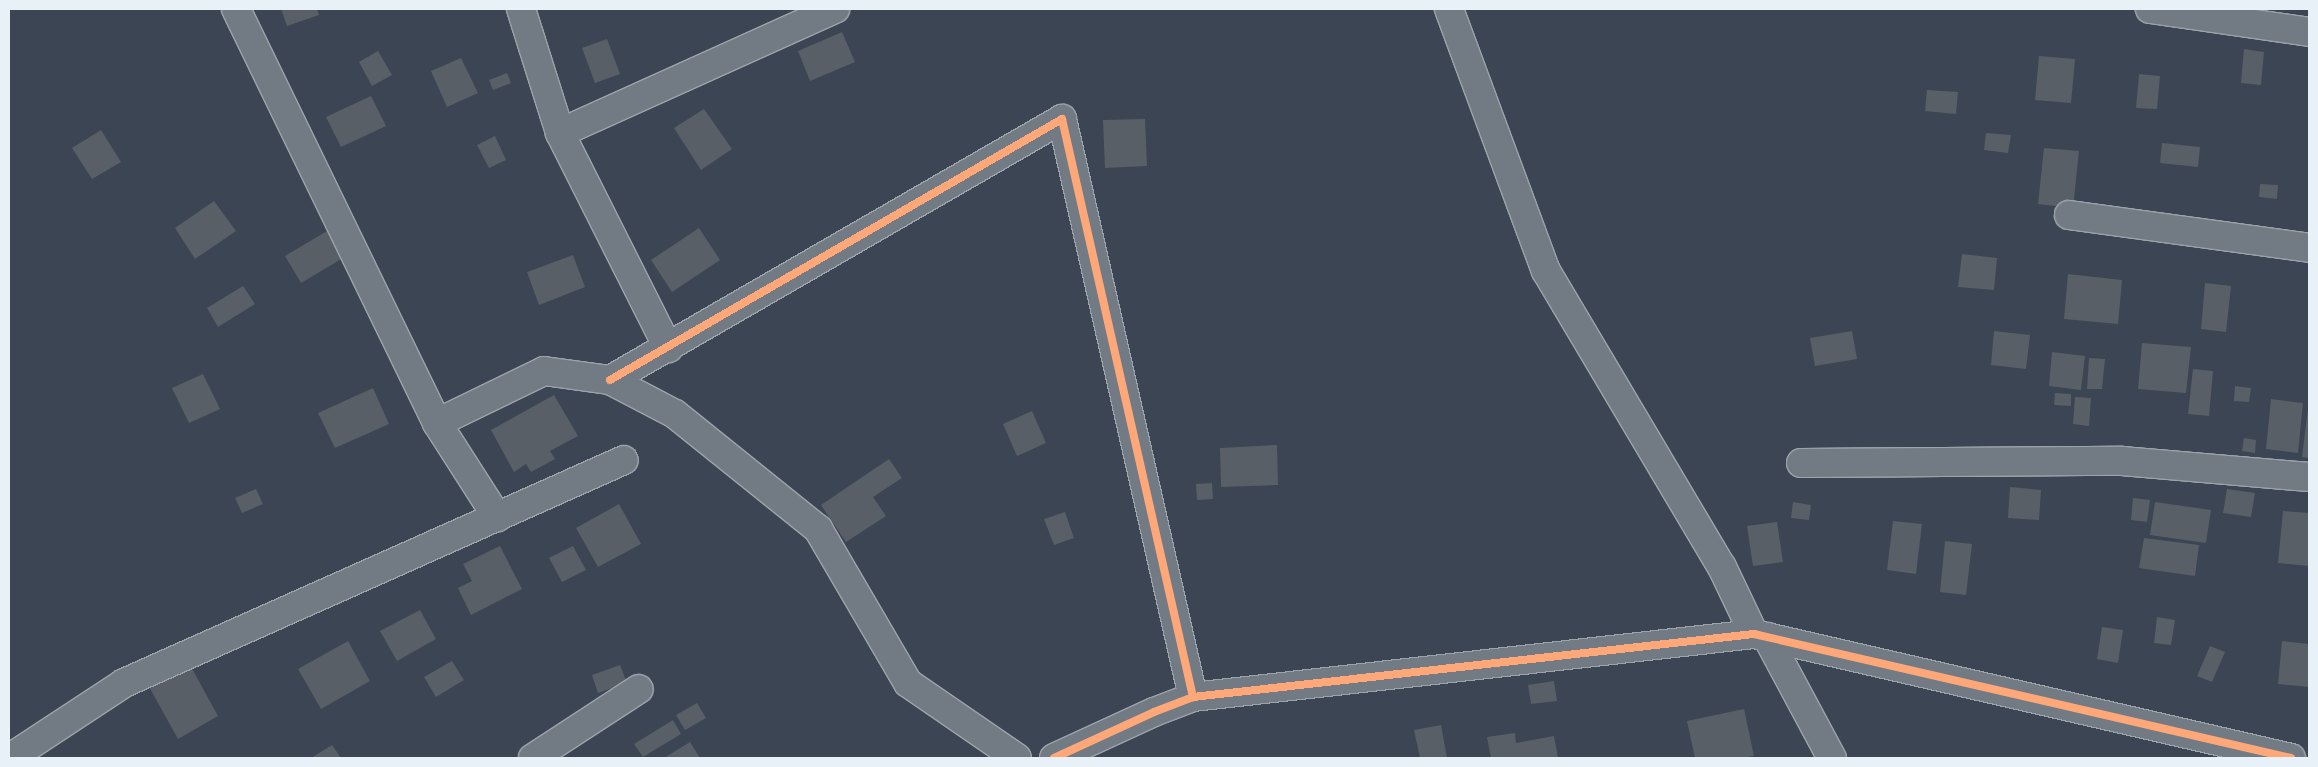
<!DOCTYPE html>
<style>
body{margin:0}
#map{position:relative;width:2318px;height:767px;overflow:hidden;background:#3b4553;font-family:Pangolin,sans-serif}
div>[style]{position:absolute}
.building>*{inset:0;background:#595f66}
.roads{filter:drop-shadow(1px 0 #9da3ab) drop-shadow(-1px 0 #9da3ab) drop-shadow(0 1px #9da3ab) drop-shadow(0 -1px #9da3ab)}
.minor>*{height:28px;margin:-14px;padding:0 14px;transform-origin:14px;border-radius:14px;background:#727a84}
.cycleway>*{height:8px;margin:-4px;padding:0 4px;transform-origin:4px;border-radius:4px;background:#fea87a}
span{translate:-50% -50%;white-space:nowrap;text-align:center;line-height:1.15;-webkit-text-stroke:4px #1d3557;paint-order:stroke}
.frame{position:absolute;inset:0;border:10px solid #e8f1f8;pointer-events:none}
</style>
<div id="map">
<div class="building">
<div style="clip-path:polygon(281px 9px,317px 9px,319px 15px,287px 26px)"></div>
<div style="clip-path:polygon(842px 32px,855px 62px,810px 81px,798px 51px)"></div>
<div style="clip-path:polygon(607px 39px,620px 74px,595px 83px,582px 48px)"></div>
<div style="clip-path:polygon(2244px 49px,2264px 52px,2261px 85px,2241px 83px)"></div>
<div style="clip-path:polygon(378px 51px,392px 75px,372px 86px,359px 62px)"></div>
<div style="clip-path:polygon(2039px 56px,2075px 59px,2071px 103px,2035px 100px)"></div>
<div style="clip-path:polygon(461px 58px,478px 93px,447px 107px,431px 71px)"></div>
<div style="clip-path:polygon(507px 73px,511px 83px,493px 90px,489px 80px)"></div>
<div style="clip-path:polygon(2139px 74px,2160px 76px,2157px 109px,2136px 108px)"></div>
<div style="clip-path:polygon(1927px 90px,1958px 92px,1956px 114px,1925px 111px)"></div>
<div style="clip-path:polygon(371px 96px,386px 126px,341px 147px,326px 117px)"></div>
<div style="clip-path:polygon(704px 109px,732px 149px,701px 170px,674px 128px)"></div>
<div style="clip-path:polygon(1145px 119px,1147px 166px,1105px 168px,1103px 120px)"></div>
<div style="clip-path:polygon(101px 130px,121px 162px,92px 179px,72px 148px)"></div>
<div style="clip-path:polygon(1986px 133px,2011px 135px,2008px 153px,1984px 150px)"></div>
<div style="clip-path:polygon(495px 136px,506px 160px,489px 168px,477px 145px)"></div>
<div style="clip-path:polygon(2162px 143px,2200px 147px,2198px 167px,2160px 163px)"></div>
<div style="clip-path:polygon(2044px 148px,2079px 151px,2073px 208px,2038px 204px)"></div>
<div style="clip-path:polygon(2260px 184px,2278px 185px,2277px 199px,2259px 197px)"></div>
<div style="clip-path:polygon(214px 201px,236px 231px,195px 259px,175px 228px)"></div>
<div style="clip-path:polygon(699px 228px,720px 260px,672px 292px,651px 260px)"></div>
<div style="clip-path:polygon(327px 231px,343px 258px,301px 283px,285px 256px)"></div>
<div style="clip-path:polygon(1962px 254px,1997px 258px,1994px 290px,1958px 287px)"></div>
<div style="clip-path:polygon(573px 255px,585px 287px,539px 305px,527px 272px)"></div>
<div style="clip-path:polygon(2068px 274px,2122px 280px,2118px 324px,2064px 319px)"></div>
<div style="clip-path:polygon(2205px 283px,2231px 286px,2226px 332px,2201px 329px)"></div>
<div style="clip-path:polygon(243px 286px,255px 304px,218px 327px,207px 308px)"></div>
<div style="clip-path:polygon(1852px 331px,1857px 359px,1815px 366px,1810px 338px)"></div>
<div style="clip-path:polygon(1994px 331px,2030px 335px,2026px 369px,1991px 365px)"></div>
<div style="clip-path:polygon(2142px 343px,2191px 347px,2186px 393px,2138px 389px)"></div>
<div style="clip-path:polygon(2052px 352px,2085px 356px,2081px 390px,2049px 386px)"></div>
<div style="clip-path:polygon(2089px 358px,2105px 359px,2102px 389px,2087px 389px)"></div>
<div style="clip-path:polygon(2193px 369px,2213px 371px,2209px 416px,2188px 414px)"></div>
<div style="clip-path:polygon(203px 374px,220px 409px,189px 423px,172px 388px)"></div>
<div style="clip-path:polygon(2235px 386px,2251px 388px,2249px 402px,2234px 401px)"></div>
<div style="clip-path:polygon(373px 388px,389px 424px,335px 448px,318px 413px)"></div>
<div style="clip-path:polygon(2055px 393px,2071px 394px,2071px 406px,2054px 405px)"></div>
<div style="clip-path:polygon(554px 395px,578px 436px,550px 451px,555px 459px,531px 472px,526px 464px,514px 472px,491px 430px)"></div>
<div style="clip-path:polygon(2075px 397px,2091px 398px,2089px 426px,2073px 424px)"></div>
<div style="clip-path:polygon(2271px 399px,2303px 403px,2298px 453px,2266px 449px)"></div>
<div style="clip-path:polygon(2308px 409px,2309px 409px,2309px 458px,2302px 457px)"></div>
<div style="clip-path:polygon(1032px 411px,1046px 443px,1017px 456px,1003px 424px)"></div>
<div style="clip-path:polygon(2244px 438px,2256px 440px,2255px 453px,2242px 451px)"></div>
<div style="clip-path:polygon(1277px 445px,1278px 485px,1221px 487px,1220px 448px)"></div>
<div style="clip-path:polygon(889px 459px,902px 478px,873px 497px,886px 516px,846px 542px,821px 505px)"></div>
<div style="clip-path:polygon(1212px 483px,1213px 499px,1197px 500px,1196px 484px)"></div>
<div style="clip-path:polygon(2010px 487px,2041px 490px,2039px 520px,2008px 518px)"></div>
<div style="clip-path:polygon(256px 489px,263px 504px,242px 513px,235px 498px)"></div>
<div style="clip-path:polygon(2227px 489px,2255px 493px,2251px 517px,2223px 513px)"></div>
<div style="clip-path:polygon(2133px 498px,2150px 500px,2147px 522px,2131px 520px)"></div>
<div style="clip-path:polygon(1793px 502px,1811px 505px,1809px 520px,1791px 518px)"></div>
<div style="clip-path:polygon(2155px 502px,2211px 510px,2206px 543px,2150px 535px)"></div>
<div style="clip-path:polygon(619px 504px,641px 544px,598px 567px,576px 528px)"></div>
<div style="clip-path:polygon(2283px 511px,2309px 513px,2309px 566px,2278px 563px)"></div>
<div style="clip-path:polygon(1065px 512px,1074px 538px,1054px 545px,1044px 519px)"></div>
<div style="clip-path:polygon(1893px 521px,1922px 524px,1916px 574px,1887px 570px)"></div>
<div style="clip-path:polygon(1777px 522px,1783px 562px,1753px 566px,1747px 526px)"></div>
<div style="clip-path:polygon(2144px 538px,2199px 545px,2195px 576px,2139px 568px)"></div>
<div style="clip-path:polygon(1945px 541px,1972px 544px,1966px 595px,1940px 592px)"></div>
<div style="clip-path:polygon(500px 546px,522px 589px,471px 615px,458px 588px,472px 581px,463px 564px)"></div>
<div style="clip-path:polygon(573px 546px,586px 570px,562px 582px,549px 558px)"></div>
<div style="clip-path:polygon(420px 610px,436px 639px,397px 661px,380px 631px)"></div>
<div style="clip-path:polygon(2157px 617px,2175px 620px,2171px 645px,2154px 643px)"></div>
<div style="clip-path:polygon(2102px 627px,2123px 630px,2118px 663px,2097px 659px)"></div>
<div style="clip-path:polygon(348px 641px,370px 681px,321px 709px,298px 669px)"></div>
<div style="clip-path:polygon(2282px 641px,2309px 644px,2309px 687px,2278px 684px)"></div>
<div style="clip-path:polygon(2210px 646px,2225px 652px,2212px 682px,2197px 676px)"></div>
<div style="clip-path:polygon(452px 661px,464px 680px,436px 697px,424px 677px)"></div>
<div style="clip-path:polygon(189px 663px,218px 716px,178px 739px,148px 685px)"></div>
<div style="clip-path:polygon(620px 665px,627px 683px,598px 693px,592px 675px)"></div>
<div style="clip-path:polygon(1554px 681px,1557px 701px,1531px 704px,1528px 685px)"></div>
<div style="clip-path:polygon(697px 703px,706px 718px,685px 730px,676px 715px)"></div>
<div style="clip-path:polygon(1744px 709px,1754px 756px,1742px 758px,1695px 758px,1687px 721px)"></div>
<div style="clip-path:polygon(673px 720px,681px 734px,643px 757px,634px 744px)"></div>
<div style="clip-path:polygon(1441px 725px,1447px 758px,1420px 758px,1414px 730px)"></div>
<div style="clip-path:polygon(1515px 733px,1516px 743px,1554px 736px,1558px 758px,1491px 758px,1487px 737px)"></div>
<div style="clip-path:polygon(690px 742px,700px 758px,664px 758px)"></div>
<div style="clip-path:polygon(332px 745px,341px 758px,311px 758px)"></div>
</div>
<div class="roads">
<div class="minor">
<div style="left:236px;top:9px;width:460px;rotate:64.1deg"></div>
<div style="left:437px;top:423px;width:112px;rotate:57.4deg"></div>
<div style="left:521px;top:9px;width:130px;rotate:72.5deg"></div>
<div style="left:560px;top:133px;width:241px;rotate:63.3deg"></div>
<div style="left:1449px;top:9px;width:279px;rotate:69.7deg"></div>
<div style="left:1546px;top:271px;width:344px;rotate:59.3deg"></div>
<div style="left:1722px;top:567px;width:74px;rotate:64.5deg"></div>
<div style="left:2150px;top:9px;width:161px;rotate:8.2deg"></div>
<div style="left:560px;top:133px;width:302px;rotate:-24.3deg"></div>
<div style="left:2069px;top:215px;width:242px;rotate:7.8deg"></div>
<div style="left:610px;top:380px;width:522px;rotate:-30deg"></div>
<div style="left:1062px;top:119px;width:593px;rotate:77.23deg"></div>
<div style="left:437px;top:423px;width:119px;rotate:-25.9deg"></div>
<div style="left:544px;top:371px;width:67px;rotate:7.8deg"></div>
<div style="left:610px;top:380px;width:73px;rotate:27.6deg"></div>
<div style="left:675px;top:414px;width:184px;rotate:38.8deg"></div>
<div style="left:818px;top:529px;width:178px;rotate:59.7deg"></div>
<div style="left:908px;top:683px;width:132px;rotate:34.5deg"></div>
<div style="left:1801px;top:463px;width:321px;rotate:-0.4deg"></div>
<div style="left:2122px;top:461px;width:188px;rotate:4.9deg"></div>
<div style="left:1767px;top:637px;width:137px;rotate:61.8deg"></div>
<div style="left:10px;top:758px;width:136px;rotate:-33.3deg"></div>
<div style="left:124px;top:683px;width:547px;rotate:-24.04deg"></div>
<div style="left:533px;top:758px;width:126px;rotate:-33.1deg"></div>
<div style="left:1054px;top:758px;width:110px;rotate:-24.7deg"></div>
<div style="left:1154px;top:712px;width:42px;rotate:-21deg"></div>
<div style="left:1193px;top:697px;width:565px;rotate:-6.41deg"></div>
<div style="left:1754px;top:634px;width:551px;rotate:13deg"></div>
</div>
</div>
<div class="cycleway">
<div style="left:610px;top:380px;width:522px;rotate:-30deg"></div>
<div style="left:1062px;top:119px;width:593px;rotate:77.23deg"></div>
<div style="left:1054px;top:758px;width:110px;rotate:-24.7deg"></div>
<div style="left:1154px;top:712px;width:42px;rotate:-21deg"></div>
<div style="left:1193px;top:697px;width:565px;rotate:-6.41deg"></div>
<div style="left:1754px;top:634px;width:551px;rotate:13deg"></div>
</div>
<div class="frame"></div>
</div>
